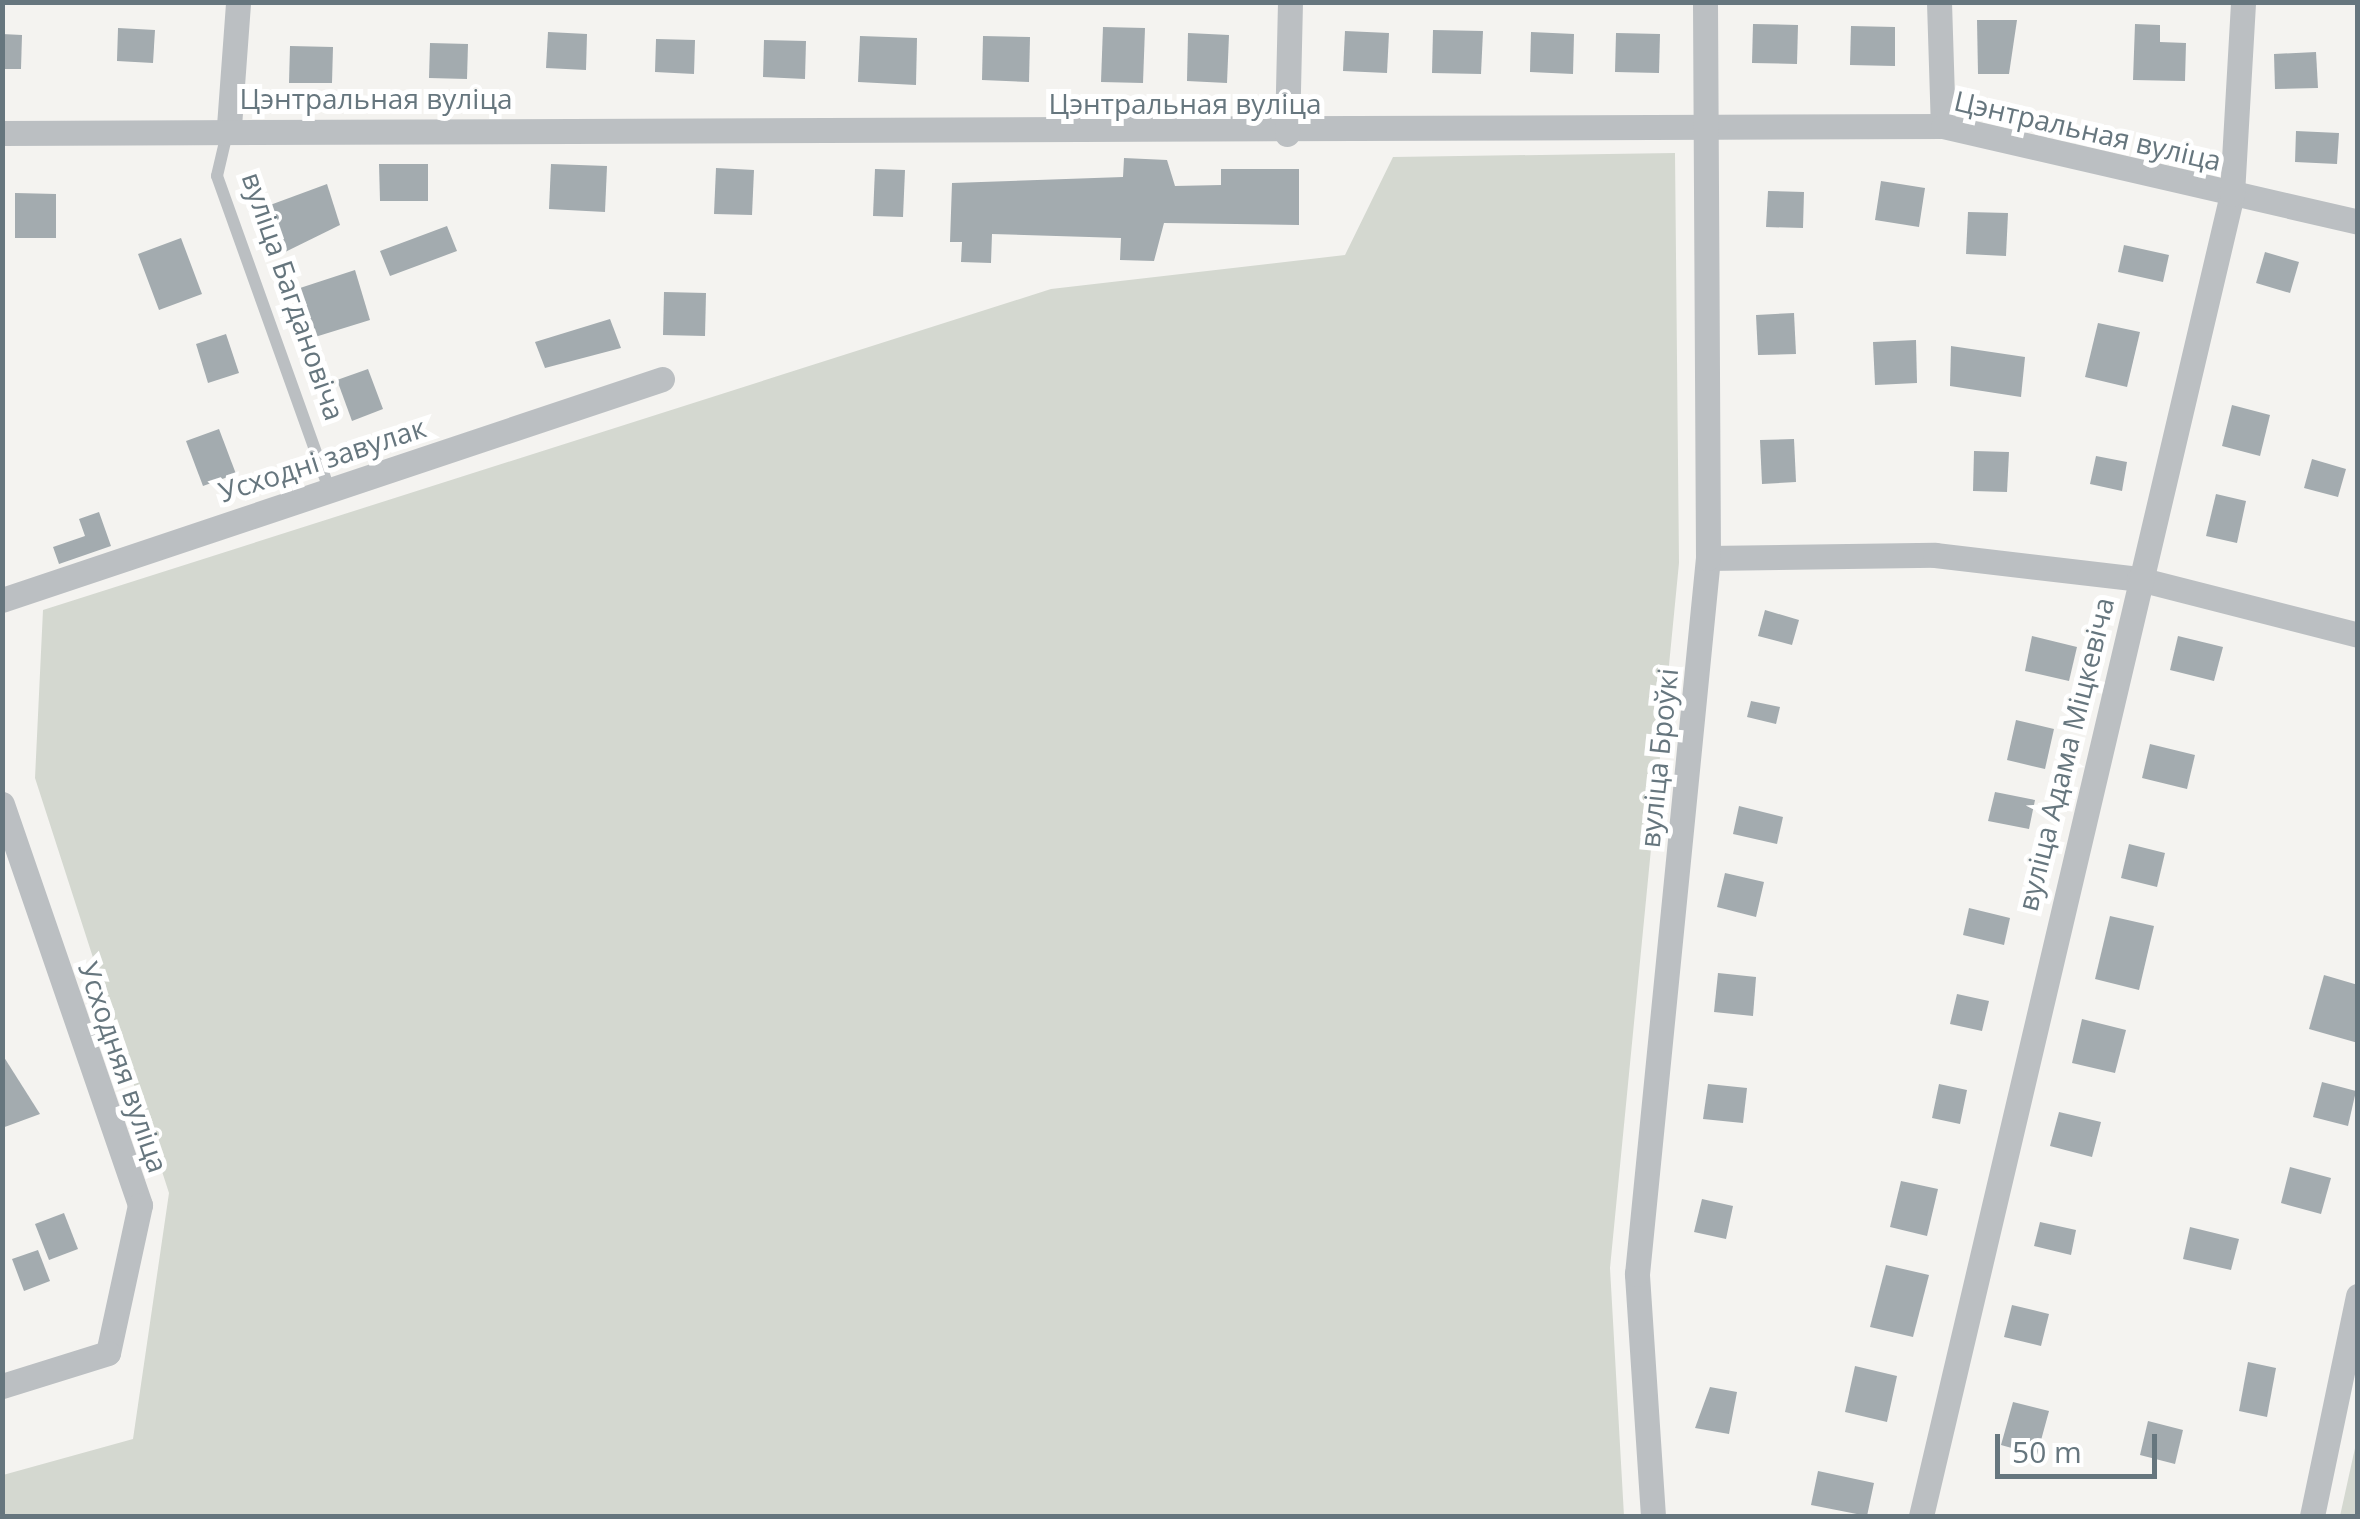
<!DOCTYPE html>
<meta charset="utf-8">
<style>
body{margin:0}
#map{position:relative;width:2360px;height:1519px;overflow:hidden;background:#f4f3f0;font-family:"Open Sans",sans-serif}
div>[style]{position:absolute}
.green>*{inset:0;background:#d4d8d0}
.building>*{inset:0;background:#a3abaf}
.service>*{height:12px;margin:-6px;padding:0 6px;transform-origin:6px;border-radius:6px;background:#bbbfc2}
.minor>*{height:25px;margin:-12.5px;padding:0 12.5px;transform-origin:12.5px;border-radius:12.5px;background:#bbbfc2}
span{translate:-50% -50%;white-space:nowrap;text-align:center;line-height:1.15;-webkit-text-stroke:10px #fff;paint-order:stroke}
.street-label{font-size:28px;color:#66767e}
.frame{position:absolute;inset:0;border:5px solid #66767e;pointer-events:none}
.scale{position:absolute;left:1995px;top:1434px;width:162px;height:45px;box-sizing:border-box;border:5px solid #66767e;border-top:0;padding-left:12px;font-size:30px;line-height:35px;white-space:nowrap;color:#66767e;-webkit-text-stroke:8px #fff;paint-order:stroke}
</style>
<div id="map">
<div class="green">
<div style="clip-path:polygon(1675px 153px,1679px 563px,1610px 1268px,1624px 1516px,3px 1516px,3px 1475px,133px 1439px,169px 1193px,35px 778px,43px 610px,1051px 289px,1345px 255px,1393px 157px)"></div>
<div style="clip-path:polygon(2357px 1439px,2357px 1516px,2340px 1516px)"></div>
</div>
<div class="building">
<div style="clip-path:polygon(1977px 20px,2017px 20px,2009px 74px,1978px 74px)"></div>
<div style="clip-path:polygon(1753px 24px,1798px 25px,1797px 64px,1752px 63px)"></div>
<div style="clip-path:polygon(2135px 24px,2160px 25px,2160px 42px,2186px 43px,2185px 81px,2133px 80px)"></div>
<div style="clip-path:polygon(1851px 26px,1895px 27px,1895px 66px,1850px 65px)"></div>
<div style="clip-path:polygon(1103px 27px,1145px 28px,1143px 83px,1101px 82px)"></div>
<div style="clip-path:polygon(118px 28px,155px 30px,153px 63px,117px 61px)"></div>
<div style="clip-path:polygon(1433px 30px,1483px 31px,1481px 74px,1432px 73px)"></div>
<div style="clip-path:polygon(1345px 31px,1389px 33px,1387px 73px,1343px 71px)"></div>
<div style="clip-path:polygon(548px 32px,587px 34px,586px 70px,546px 68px)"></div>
<div style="clip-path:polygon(1531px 32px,1574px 34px,1573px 74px,1530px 72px)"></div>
<div style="clip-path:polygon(1188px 33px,1229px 35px,1227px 83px,1187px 81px)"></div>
<div style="clip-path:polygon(1616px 33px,1660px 34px,1659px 73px,1615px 72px)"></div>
<div style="clip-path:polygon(2px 34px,22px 35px,21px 69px,2px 69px)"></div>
<div style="clip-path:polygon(860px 36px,917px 38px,916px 85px,858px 82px)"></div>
<div style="clip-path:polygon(983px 36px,1030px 37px,1029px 82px,982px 80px)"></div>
<div style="clip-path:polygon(656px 39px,695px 40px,694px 74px,655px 72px)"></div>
<div style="clip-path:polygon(764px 40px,806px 41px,805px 79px,763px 77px)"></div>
<div style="clip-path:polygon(430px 43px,468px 44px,467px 79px,429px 78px)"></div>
<div style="clip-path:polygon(290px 46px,333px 47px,332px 83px,289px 83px)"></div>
<div style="clip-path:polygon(2316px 52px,2318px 88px,2275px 89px,2274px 54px)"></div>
<div style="clip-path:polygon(2296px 131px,2339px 133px,2337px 164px,2295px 162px)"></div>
<div style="clip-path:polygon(1124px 158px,1167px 160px,1175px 186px,1221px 185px,1221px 169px,1299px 169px,1299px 225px,1164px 223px,1154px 261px,1120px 260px,1121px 238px,992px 234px,991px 263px,961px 262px,962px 242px,950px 242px,952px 183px,1123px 177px)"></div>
<div style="clip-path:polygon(379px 164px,428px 164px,428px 201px,380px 201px)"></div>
<div style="clip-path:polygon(551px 164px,607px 166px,605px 212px,549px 209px)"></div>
<div style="clip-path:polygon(716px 168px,754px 170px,752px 215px,714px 214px)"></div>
<div style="clip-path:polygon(875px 169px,905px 170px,903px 217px,873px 216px)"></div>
<div style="clip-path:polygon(1881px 181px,1925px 188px,1919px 227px,1875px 220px)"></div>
<div style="clip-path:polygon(327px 184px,340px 225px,279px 255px,262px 208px)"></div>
<div style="clip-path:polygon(1768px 191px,1804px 192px,1803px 228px,1766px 227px)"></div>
<div style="clip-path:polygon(15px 193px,56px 194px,56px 238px,15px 238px)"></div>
<div style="clip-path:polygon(1968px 212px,2008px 213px,2006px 256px,1966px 254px)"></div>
<div style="clip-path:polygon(447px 226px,457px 251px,390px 276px,380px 251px)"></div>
<div style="clip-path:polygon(181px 238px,202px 294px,159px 310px,138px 254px)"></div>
<div style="clip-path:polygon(2124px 245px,2169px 255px,2163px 282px,2118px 272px)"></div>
<div style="clip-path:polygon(2265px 252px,2299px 262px,2290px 293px,2256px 283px)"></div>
<div style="clip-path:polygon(355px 270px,370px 320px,315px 337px,300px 288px)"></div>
<div style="clip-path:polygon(664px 292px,706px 293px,705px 336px,663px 335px)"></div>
<div style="clip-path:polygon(1794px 313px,1796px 354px,1758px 355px,1756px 315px)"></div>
<div style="clip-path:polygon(610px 319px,621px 348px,545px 368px,535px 342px)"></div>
<div style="clip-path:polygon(2098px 323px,2140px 332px,2127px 387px,2085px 377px)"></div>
<div style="clip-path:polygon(226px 334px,239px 373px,208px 383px,196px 344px)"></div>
<div style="clip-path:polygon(1916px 340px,1917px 383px,1875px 385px,1873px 342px)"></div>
<div style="clip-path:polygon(1951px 346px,2025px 357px,2021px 397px,1950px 386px)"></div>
<div style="clip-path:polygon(368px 369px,383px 409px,352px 421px,337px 380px)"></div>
<div style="clip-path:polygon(2232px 405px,2270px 415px,2260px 456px,2222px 446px)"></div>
<div style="clip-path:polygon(219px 429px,236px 474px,203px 486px,186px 441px)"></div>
<div style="clip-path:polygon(1794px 439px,1796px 482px,1762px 484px,1760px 440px)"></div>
<div style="clip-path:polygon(1974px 451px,2009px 452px,2007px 492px,1973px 491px)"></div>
<div style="clip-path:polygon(2096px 456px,2127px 462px,2122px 491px,2090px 484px)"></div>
<div style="clip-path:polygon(2312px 459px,2346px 469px,2338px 497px,2304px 488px)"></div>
<div style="clip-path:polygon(2216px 494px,2246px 501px,2237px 543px,2206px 536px)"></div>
<div style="clip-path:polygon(99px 512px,111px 546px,59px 564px,53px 547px,85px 536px,79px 519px)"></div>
<div style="clip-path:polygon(1765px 610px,1799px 620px,1792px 645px,1758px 636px)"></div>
<div style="clip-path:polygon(2032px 636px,2077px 647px,2069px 681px,2025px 671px)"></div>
<div style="clip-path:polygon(2178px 636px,2223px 647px,2214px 681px,2170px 670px)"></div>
<div style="clip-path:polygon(1751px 701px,1780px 707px,1776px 724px,1747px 717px)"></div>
<div style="clip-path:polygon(2016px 720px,2054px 729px,2045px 769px,2007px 760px)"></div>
<div style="clip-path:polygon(2150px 744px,2195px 755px,2187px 789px,2142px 778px)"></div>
<div style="clip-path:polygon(1995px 792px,2035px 800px,2029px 829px,1988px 821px)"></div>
<div style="clip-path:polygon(1739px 806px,1783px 817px,1777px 844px,1733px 834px)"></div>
<div style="clip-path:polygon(2129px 844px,2165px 853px,2157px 887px,2121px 878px)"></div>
<div style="clip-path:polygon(1725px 873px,1764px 882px,1756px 917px,1717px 907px)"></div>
<div style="clip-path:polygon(1969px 908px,2010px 918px,2004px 945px,1963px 935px)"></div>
<div style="clip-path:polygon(2110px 916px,2154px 926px,2139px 990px,2095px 979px)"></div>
<div style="clip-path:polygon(1718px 973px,1756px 977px,1753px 1016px,1714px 1012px)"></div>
<div style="clip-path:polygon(2324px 975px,2358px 985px,2358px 1043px,2309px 1029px)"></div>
<div style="clip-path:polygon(1957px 994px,1989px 1001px,1982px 1031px,1950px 1024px)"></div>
<div style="clip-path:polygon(2082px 1019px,2126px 1030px,2115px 1073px,2072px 1063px)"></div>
<div style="clip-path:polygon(2px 1054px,40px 1114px,2px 1128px)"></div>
<div style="clip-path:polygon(2322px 1082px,2356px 1091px,2348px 1126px,2313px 1117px)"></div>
<div style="clip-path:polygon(1708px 1084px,1747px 1088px,1743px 1123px,1703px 1119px)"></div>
<div style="clip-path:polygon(1939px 1084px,1967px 1090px,1960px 1124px,1932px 1118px)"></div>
<div style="clip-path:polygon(2059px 1112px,2101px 1122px,2092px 1157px,2050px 1146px)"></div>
<div style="clip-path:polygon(2290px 1167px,2331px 1178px,2321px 1214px,2281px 1203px)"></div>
<div style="clip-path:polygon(1901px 1181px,1938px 1189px,1927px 1236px,1890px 1227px)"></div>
<div style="clip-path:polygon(1702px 1199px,1733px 1206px,1726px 1239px,1694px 1232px)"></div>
<div style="clip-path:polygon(64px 1213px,78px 1249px,49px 1260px,35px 1224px)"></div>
<div style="clip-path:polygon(2040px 1222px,2076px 1230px,2071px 1255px,2034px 1246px)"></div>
<div style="clip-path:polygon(2190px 1227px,2239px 1239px,2231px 1270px,2183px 1259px)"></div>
<div style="clip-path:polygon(38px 1250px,50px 1281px,24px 1291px,12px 1259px)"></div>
<div style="clip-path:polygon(1886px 1265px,1929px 1275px,1913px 1337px,1870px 1327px)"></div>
<div style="clip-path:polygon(2012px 1305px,2049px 1314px,2041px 1346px,2004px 1337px)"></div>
<div style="clip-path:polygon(2248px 1362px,2276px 1368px,2267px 1417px,2239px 1411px)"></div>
<div style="clip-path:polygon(1855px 1366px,1897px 1376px,1887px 1422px,1845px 1412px)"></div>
<div style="clip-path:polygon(1710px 1387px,1737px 1392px,1729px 1434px,1695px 1428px)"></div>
<div style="clip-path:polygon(2013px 1402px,2049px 1411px,2037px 1455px,2001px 1445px)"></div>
<div style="clip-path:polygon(2148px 1421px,2183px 1430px,2175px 1464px,2140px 1455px)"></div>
<div style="clip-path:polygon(1818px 1471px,1874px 1483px,1867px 1516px,1811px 1505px)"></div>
</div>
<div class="service">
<div style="left:228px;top:129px;width:48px;rotate:103.2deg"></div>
<div style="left:217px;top:176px;width:331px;rotate:70.3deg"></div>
</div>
<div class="minor">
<div style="left:1939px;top:2px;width:124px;rotate:88.2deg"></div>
<div style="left:229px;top:126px;width:124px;rotate:-85.8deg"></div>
<div style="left:2px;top:133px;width:1941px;rotate:-0.21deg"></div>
<div style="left:1943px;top:126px;width:426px;rotate:13deg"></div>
<div style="left:1287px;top:134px;width:132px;rotate:-88.7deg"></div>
<div style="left:1708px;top:558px;width:227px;rotate:-0.8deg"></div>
<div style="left:1935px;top:555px;width:205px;rotate:6.7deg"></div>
<div style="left:2139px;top:579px;width:226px;rotate:14.3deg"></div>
<div style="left:2px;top:600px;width:696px;rotate:-18.51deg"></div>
<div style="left:2px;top:804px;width:424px;rotate:71deg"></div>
<div style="left:140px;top:1205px;width:151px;rotate:102.2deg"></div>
<div style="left:108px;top:1353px;width:111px;rotate:162.7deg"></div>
<div style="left:1653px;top:1516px;width:243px;rotate:-93.8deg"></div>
<div style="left:1637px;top:1274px;width:720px;rotate:-84.34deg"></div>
<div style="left:1708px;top:558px;width:556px;rotate:-90.31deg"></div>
<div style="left:1921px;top:1516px;width:1358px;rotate:-76.76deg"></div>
<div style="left:2232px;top:194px;width:192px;rotate:-86.7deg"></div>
<div style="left:2312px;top:1516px;width:225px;rotate:-78.2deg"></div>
</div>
<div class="street-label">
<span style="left:376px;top:98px">Цэнтральная вуліца</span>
<span style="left:1185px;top:103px">Цэнтральная вуліца</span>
<span style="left:2088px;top:130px;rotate:13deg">Цэнтральная вуліца</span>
<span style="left:294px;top:296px;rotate:71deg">вуліца Багдановіча</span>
<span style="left:322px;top:459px;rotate:-18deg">Усходні завулак</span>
<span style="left:2065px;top:754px;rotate:-76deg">вуліца Адама Міцкевіча</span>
<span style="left:1658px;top:758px;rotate:-84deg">вуліца Броўкі</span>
<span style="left:124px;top:1067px;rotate:71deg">Усходняя вуліца</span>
</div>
<div class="frame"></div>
<div class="scale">50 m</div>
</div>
